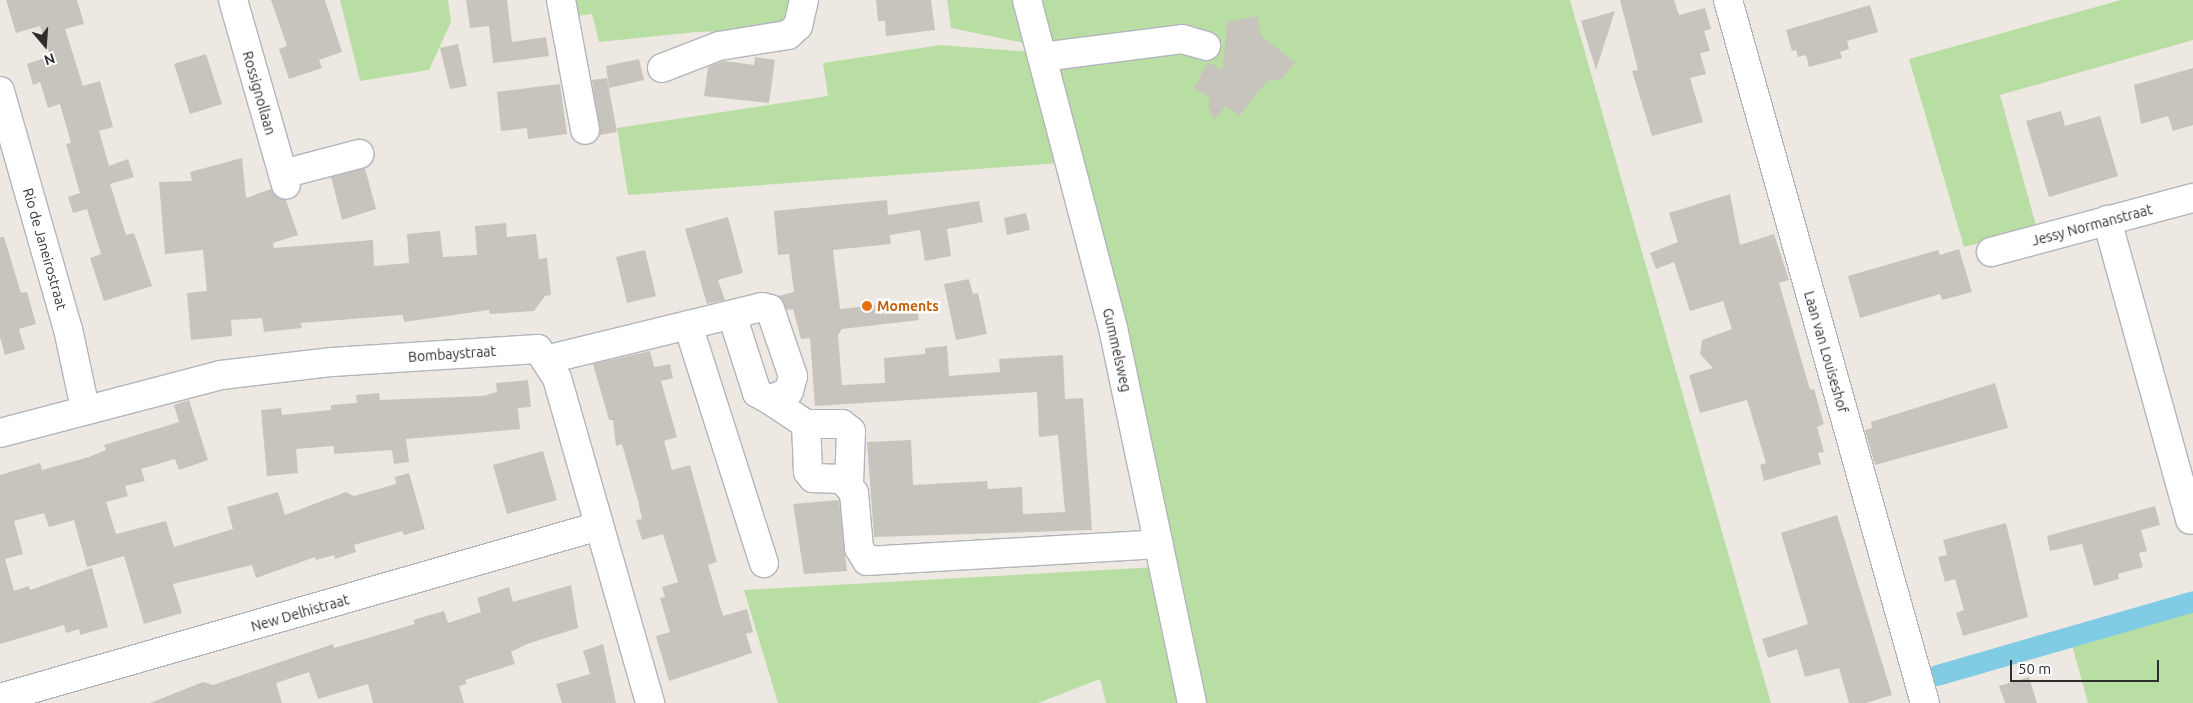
<!DOCTYPE html>
<style>
body{margin:0}
#map{position:relative;width:2193px;height:703px;overflow:hidden;background:#eee8e2;font-family:Ubuntu,sans-serif}
div>[style]{position:absolute}
.green>*{inset:0;background:#b9dea4}
.canal>*{height:21px;margin:-10.5px;padding:0 10.5px;transform-origin:10.5px;border-radius:10.5px;background:#80cce5}
.building>*{inset:0;background:#c7c3bd}
.roads{filter:drop-shadow(1px 0 #b2b4bc) drop-shadow(-1px 0 #b2b4bc) drop-shadow(0 1px #b2b4bc) drop-shadow(0 -1px #b2b4bc)}
.minor>*{height:28px;margin:-14px;padding:0 14px;transform-origin:14px;border-radius:14px;background:#fff}
.dots>*{width:14px;height:14px;translate:-50% -50%;box-sizing:border-box;border:2px solid #fff;border-radius:50%}
span{translate:-50% -50%;white-space:nowrap;text-align:center;line-height:1.15;-webkit-text-stroke:5px #fff;paint-order:stroke}
.street-label{font-size:14px;color:#2e2e2e}
.food-label{font-size:14px;color:#c56008;font-weight:700}
.left{translate:0 -50%;text-align:left}
.north{position:absolute;left:20px;top:20px;width:50px;height:50px;-webkit-text-stroke:4px #fff;paint-order:stroke;rotate:162deg;font-size:14px;font-weight:700;line-height:20px;text-align:center;color:#2e2e2e}
.north::after{content:'';display:block;margin:auto;width:18px;height:22px;background:#2e2e2e;clip-path:polygon(50% 0,100% 100%,50% 72%,0 100%)}
.scale{position:absolute;left:2010px;top:660px;width:149px;height:22px;box-sizing:border-box;border:2px solid #2e2e2e;border-top:0;padding-left:6px;font-size:15px;line-height:18px;white-space:nowrap;color:#2e2e2e;-webkit-text-stroke:4px #fff;paint-order:stroke}
</style>
<div id="map">
<div class="green">
<div style="clip-path:polygon(340px 0,448px 0,451px 22px,429px 70px,360px 81px)"></div>
<div style="clip-path:polygon(566px 0,796px 0,804px 29px,696px 32px,599px 42px,592px 14px,569px 17px)"></div>
<div style="clip-path:polygon(947px 0,1016px 0,1029px 44px,951px 28px)"></div>
<div style="clip-path:polygon(1041px 0,1570px 0,1771px 703px,1203px 703px)"></div>
<div style="clip-path:polygon(2121px 0,2193px 0,2193px 40px,2000px 95px,2037px 229px,1964px 247px,1909px 59px)"></div>
<div style="clip-path:polygon(940px 45px,1031px 52px,1060px 163px,628px 195px,617px 128px,828px 96px,823px 63px)"></div>
<div style="clip-path:polygon(1157px 567px,1183px 703px,1106px 703px,1100px 679px,1038px 703px,778px 703px,744px 590px)"></div>
<div style="clip-path:polygon(2193px 611px,2193px 703px,2088px 703px,2072px 645px)"></div>
</div>
<div class="canal">
<div style="left:1937px;top:675px;width:266px;rotate:-16.1deg"></div>
</div>
<div class="building">
<div style="clip-path:polygon(6px 0,77px 0,84px 24px,65px 29px,83px 86px,100px 81px,113px 127px,99px 131px,109px 166px,128px 159px,134px 177px,110px 184px,126px 235px,134px 233px,152px 286px,104px 301px,90px 258px,101px 254px,87px 209px,73px 213px,68px 197px,80px 193px,66px 144px,71px 143px,60px 104px,48px 108px,40px 82px,33px 85px,27px 64px,50px 56px,40px 26px,16px 33px)"></div>
<div style="clip-path:polygon(271px 0,325px 0,342px 52px,319px 60px,322px 68px,289px 79px,279px 49px,287px 46px)"></div>
<div style="clip-path:polygon(466px 0,507px 0,512px 42px,546px 37px,549px 56px,493px 63px,489px 26px,470px 28px)"></div>
<div style="clip-path:polygon(876px 0,931px 0,935px 30px,886px 36px,885px 21px,878px 21px)"></div>
<div style="clip-path:polygon(1620px 0,1674px 0,1679px 15px,1705px 8px,1711px 29px,1704px 31px,1710px 51px,1700px 53px,1706px 74px,1690px 78px,1703px 122px,1652px 136px,1632px 71px,1638px 70px)"></div>
<div style="clip-path:polygon(1870px 5px,1878px 32px,1847px 41px,1849px 49px,1840px 52px,1842px 58px,1809px 67px,1806px 55px,1798px 57px,1796px 50px,1792px 51px,1786px 30px)"></div>
<div style="clip-path:polygon(1615px 11px,1596px 70px,1581px 21px)"></div>
<div style="clip-path:polygon(1257px 16px,1261px 36px,1295px 62px,1282px 79px,1267px 81px,1239px 116px,1226px 106px,1214px 120px,1208px 106px,1210px 97px,1194px 88px,1208px 62px,1223px 70px,1227px 22px)"></div>
<div style="clip-path:polygon(458px 44px,467px 86px,450px 89px,440px 48px)"></div>
<div style="clip-path:polygon(206px 54px,222px 104px,190px 114px,174px 64px)"></div>
<div style="clip-path:polygon(755px 57px,775px 60px,769px 103px,704px 96px,708px 67px,724px 61px,754px 65px)"></div>
<div style="clip-path:polygon(639px 59px,644px 80px,609px 88px,606px 66px)"></div>
<div style="clip-path:polygon(2193px 68px,2193px 125px,2173px 131px,2168px 116px,2141px 124px,2134px 85px)"></div>
<div style="clip-path:polygon(607px 78px,617px 132px,600px 135px,592px 80px)"></div>
<div style="clip-path:polygon(560px 84px,567px 134px,528px 139px,527px 128px,501px 131px,497px 92px)"></div>
<div style="clip-path:polygon(2061px 111px,2065px 126px,2100px 116px,2118px 176px,2049px 197px,2026px 121px)"></div>
<div style="clip-path:polygon(242px 158px,246px 198px,271px 189px,286px 200px,298px 235px,273px 243px,274px 248px,373px 240px,374px 266px,409px 263px,407px 234px,440px 231px,443px 257px,477px 255px,475px 226px,506px 223px,507px 237px,536px 234px,539px 259px,547px 258px,551px 295px,545px 296px,534px 311px,490px 314px,489px 310px,404px 322px,403px 315px,301px 323px,302px 328px,264px 332px,262px 318px,231px 320px,232px 336px,191px 340px,187px 293px,207px 291px,203px 250px,165px 254px,159px 182px,192px 181px,190px 172px)"></div>
<div style="clip-path:polygon(365px 168px,376px 209px,342px 220px,331px 177px)"></div>
<div style="clip-path:polygon(1730px 194px,1740px 245px,1774px 234px,1789px 280px,1779px 283px,1810px 390px,1814px 389px,1824px 424px,1817px 427px,1824px 452px,1818px 453px,1821px 464px,1764px 481px,1760px 465px,1766px 463px,1747px 400px,1700px 413px,1689px 375px,1713px 368px,1700px 354px,1702px 340px,1732px 329px,1723px 301px,1690px 311px,1674px 262px,1656px 269px,1650px 253px,1678px 242px,1669px 213px)"></div>
<div style="clip-path:polygon(887px 200px,888px 215px,979px 201px,983px 222px,947px 229px,951px 256px,925px 261px,920px 230px,890px 235px,891px 244px,833px 250px,840px 309px,916px 301px,919px 320px,842px 329px,838px 335px,842px 385px,885px 383px,884px 358px,925px 354px,925px 348px,947px 346px,949px 376px,1000px 372px,999px 359px,1063px 355px,1065px 399px,1083px 398px,1092px 530px,874px 537px,867px 442px,911px 440px,913px 485px,987px 481px,988px 489px,1022px 487px,1023px 514px,1065px 512px,1058px 435px,1039px 437px,1037px 392px,815px 406px,810px 338px,801px 339px,793px 309px,787px 310px,778px 296px,794px 292px,789px 254px,778px 255px,774px 211px)"></div>
<div style="clip-path:polygon(1026px 213px,1030px 230px,1007px 235px,1004px 218px)"></div>
<div style="clip-path:polygon(728px 217px,743px 273px,718px 280px,725px 300px,707px 304px,685px 229px)"></div>
<div style="clip-path:polygon(0 237px,4px 237px,21px 293px,27px 292px,36px 324px,19px 329px,25px 349px,5px 355px,0 337px)"></div>
<div style="clip-path:polygon(1959px 249px,1972px 292px,1942px 300px,1940px 294px,1860px 318px,1848px 276px,1938px 250px,1940px 255px)"></div>
<div style="clip-path:polygon(645px 250px,656px 296px,627px 303px,616px 257px)"></div>
<div style="clip-path:polygon(969px 279px,973px 294px,978px 293px,987px 334px,956px 340px,944px 284px)"></div>
<div style="clip-path:polygon(650px 351px,654px 367px,670px 364px,673px 378px,661px 381px,677px 437px,664px 441px,672px 470px,690px 465px,717px 562px,708px 565px,723px 616px,747px 609px,753px 632px,746px 634px,752px 653px,669px 681px,656px 636px,670px 632px,660px 598px,665px 597px,662px 587px,678px 582px,663px 534px,642px 540px,636px 520px,642px 519px,638px 501px,622px 444px,616px 446px,613px 420px,609px 420px,593px 364px)"></div>
<div style="clip-path:polygon(528px 380px,531px 407px,518px 408px,520px 429px,406px 439px,409px 462px,394px 464px,392px 450px,334px 454px,334px 446px,296px 449px,298px 473px,267px 476px,261px 410px,281px 408px,282px 415px,331px 410px,331px 405px,357px 403px,356px 395px,379px 393px,380px 400px,483px 396px,497px 392px,496px 383px)"></div>
<div style="clip-path:polygon(1995px 383px,2008px 428px,1875px 465px,1865px 430px,1872px 428px,1871px 422px)"></div>
<div style="clip-path:polygon(189px 400px,208px 460px,179px 470px,175px 459px,141px 469px,145px 481px,125px 486px,128px 496px,106px 502px,116px 534px,166px 521px,174px 547px,233px 529px,227px 507px,278px 492px,285px 515px,346px 492px,354px 496px,396px 484px,395px 477px,409px 473px,425px 529px,404px 535px,402px 531px,354px 545px,356px 552px,335px 559px,334px 555px,316px 560px,315px 557px,256px 578px,252px 565px,173px 584px,182px 613px,144px 624px,124px 556px,87px 567px,74px 520px,49px 527px,44px 513px,14px 521px,23px 554px,5px 559px,14px 591px,29px 586px,30px 590px,92px 568px,108px 627px,80px 635px,79px 629px,66px 633px,64px 625px,0 644px,0 475px,40px 463px,42px 470px,89px 457px,106px 450px,104px 445px,179px 422px,174px 405px)"></div>
<div style="clip-path:polygon(543px 451px,557px 500px,507px 514px,493px 465px)"></div>
<div style="clip-path:polygon(839px 500px,847px 571px,804px 574px,793px 504px)"></div>
<div style="clip-path:polygon(2155px 506px,2160px 525px,2141px 530px,2147px 551px,2139px 553px,2143px 567px,2118px 574px,2119px 579px,2094px 586px,2082px 544px,2050px 551px,2047px 536px)"></div>
<div style="clip-path:polygon(1837px 515px,1892px 695px,1866px 703px,1849px 703px,1839px 668px,1805px 677px,1797px 649px,1768px 658px,1762px 639px,1808px 624px,1781px 533px)"></div>
<div style="clip-path:polygon(2006px 523px,2028px 617px,1963px 636px,1956px 613px,1964px 610px,1955px 579px,1945px 582px,1938px 557px,1947px 555px,1943px 540px)"></div>
<div style="clip-path:polygon(571px 585px,578px 628px,527px 644px,511px 652px,515px 664px,465px 680px,467px 684px,459px 686px,464px 703px,373px 703px,368px 684px,318px 699px,309px 672px,276px 683px,282px 703px,150px 703px,203px 682px,213px 685px,333px 644px,334px 648px,415px 624px,413px 620px,444px 611px,448px 623px,481px 612px,477px 598px,509px 587px,513px 602px)"></div>
<div style="clip-path:polygon(603px 644px,616px 703px,562px 703px,556px 684px,590px 674px,583px 651px)"></div>
<div style="clip-path:polygon(2029px 677px,2037px 703px,2005px 703px,1999px 686px)"></div>
</div>
<div class="roads">
<div class="minor">
<div style="left:233px;top:0;width:192px;rotate:74deg"></div>
<div style="left:561px;top:0;width:132px;rotate:79.5deg"></div>
<div style="left:1027px;top:0;width:339px;rotate:75.3deg"></div>
<div style="left:1113px;top:328px;width:383px;rotate:78.1deg"></div>
<div style="left:1728px;top:0;width:730px;rotate:74.35deg"></div>
<div style="left:1042px;top:57px;width:141px;rotate:-7.3deg"></div>
<div style="left:1182px;top:39px;width:25px;rotate:16deg"></div>
<div style="left:662px;top:68px;width:61px;rotate:-21.1deg"></div>
<div style="left:719px;top:46px;width:70px;rotate:-9.1deg"></div>
<div style="left:788px;top:35px;width:13px;rotate:-42deg"></div>
<div style="left:798px;top:26px;width:27px;rotate:-77deg"></div>
<div style="left:0;top:91px;width:248px;rotate:74.1deg"></div>
<div style="left:68px;top:329px;width:81px;rotate:77.9deg"></div>
<div style="left:283px;top:174px;width:79px;rotate:-14.7deg"></div>
<div style="left:2107px;top:220px;width:311px;rotate:74.5deg"></div>
<div style="left:1991px;top:252px;width:209px;rotate:-15deg"></div>
<div style="left:732px;top:315px;width:82px;rotate:72.2deg"></div>
<div style="left:757px;top:393px;width:15px;rotate:28deg"></div>
<div style="left:688px;top:325px;width:250px;rotate:72.3deg"></div>
<div style="left:549px;top:359px;width:219px;rotate:-13.7deg"></div>
<div style="left:762px;top:307px;width:8px;rotate:14deg"></div>
<div style="left:770px;top:309px;width:71px;rotate:71.1deg"></div>
<div style="left:793px;top:376px;width:16px;rotate:105deg"></div>
<div style="left:789px;top:391px;width:21px;rotate:155deg"></div>
<div style="left:770px;top:400px;width:43px;rotate:33.7deg"></div>
<div style="left:806px;top:424px;width:48px;rotate:87.6deg"></div>
<div style="left:808px;top:472px;width:8px;rotate:50deg"></div>
<div style="left:813px;top:478px;width:29px;rotate:2deg"></div>
<div style="left:842px;top:479px;width:18px;rotate:49deg"></div>
<div style="left:854px;top:493px;width:55px;rotate:84.8deg"></div>
<div style="left:859px;top:548px;width:15px;rotate:58deg"></div>
<div style="left:867px;top:561px;width:292px;rotate:-3.3deg"></div>
<div style="left:806px;top:424px;width:36px"></div>
<div style="left:842px;top:424px;width:11px;rotate:38deg"></div>
<div style="left:851px;top:431px;width:53px;rotate:92.2deg"></div>
<div style="left:0;top:433px;width:228px;rotate:-14.7deg"></div>
<div style="left:221px;top:375px;width:112px;rotate:-6.7deg"></div>
<div style="left:332px;top:362px;width:206px;rotate:-3.6deg"></div>
<div style="left:538px;top:349px;width:35px;rotate:57deg"></div>
<div style="left:557px;top:378px;width:338px;rotate:74deg"></div>
<div style="left:0;top:698px;width:623px;rotate:-16.02deg"></div>
</div>
</div>
<div class="dots">
<div style="left:867px;top:306px;background:#e8710a"></div>
</div>
<div class="street-label">
<span style="left:259px;top:93px;rotate:74deg">Rossignollaan</span>
<span style="left:2092px;top:225px;rotate:-15deg">Jessy Normanstraat</span>
<span style="left:45px;top:249px;rotate:74deg">Rio de Janeirostraat</span>
<span style="left:1117px;top:350px;rotate:77deg">Gummelsweg</span>
<span style="left:1826px;top:352px;rotate:74deg">Laan van Louiseshof</span>
<span style="left:452px;top:354px;rotate:-4deg">Bombaystraat</span>
<span style="left:300px;top:613px;rotate:-16deg">New Delhistraat</span>
</div>
<div class="food-label">
<span class="left" style="left:877px;top:306px">Moments</span>
</div>
<div class="north">N</div>
<div class="scale">50 m</div>
</div>
